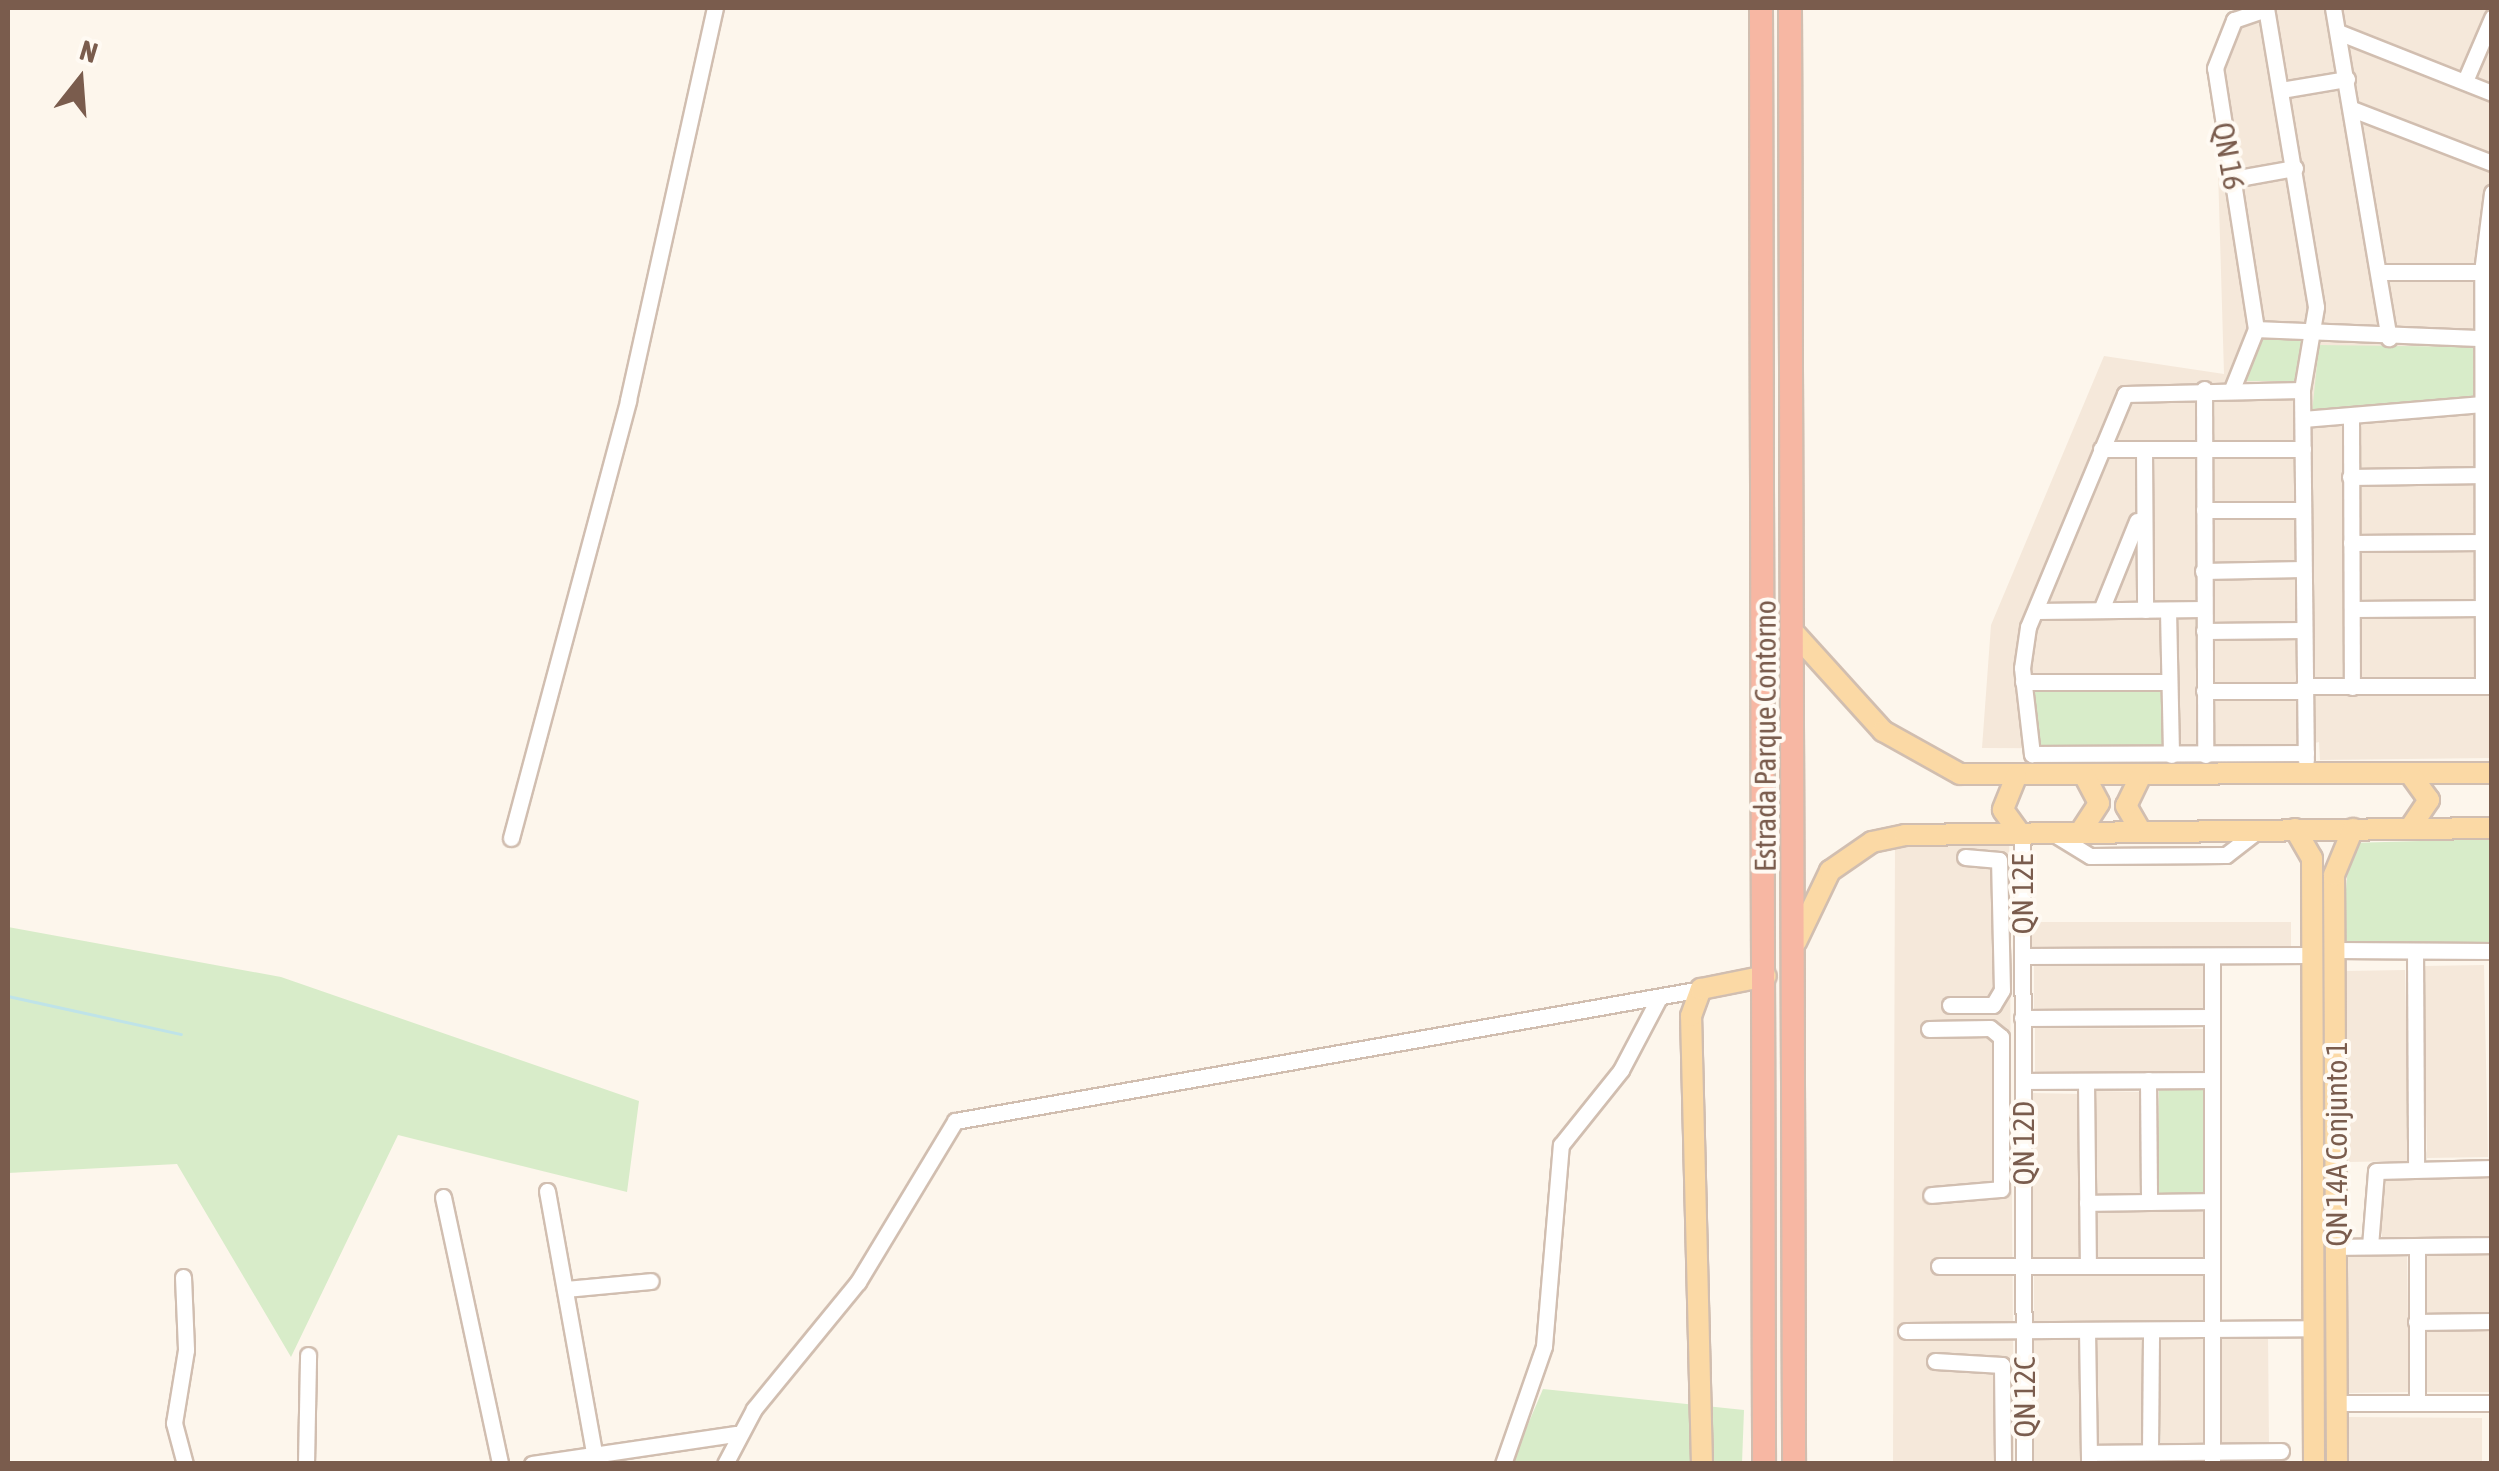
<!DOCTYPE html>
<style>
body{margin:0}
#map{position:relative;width:2499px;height:1471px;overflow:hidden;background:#fdf6ec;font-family:"Asap Condensed",sans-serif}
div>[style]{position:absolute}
.residential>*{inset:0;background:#f5e8da}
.green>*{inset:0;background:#d8ecc9}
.stream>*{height:2.5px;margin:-1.25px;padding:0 1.25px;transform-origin:1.25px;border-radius:1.25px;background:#bfe3e8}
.roads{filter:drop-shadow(2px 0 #d1beb0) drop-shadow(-2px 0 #d1beb0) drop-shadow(0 2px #d1beb0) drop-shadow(0 -2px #d1beb0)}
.minor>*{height:15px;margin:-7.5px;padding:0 7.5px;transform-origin:7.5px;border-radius:7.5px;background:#fff}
.major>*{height:20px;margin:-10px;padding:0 10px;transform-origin:10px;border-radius:10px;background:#fbd9a5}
.highway>*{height:22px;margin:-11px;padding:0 11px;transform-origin:11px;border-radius:11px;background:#f7b7a3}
span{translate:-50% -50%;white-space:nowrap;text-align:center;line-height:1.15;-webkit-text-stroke:8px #fffaf3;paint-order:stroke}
.street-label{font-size:30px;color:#7a5c4d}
.frame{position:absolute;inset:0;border:10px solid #7a5c4d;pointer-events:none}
.north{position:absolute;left:30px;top:30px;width:100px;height:100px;-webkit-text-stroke:8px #fffaf3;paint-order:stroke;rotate:17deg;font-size:28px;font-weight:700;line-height:40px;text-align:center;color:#7a5c4d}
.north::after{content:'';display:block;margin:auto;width:35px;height:45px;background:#7a5c4d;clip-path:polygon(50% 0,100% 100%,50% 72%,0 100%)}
</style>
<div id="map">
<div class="residential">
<div style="clip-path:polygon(2245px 8px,2491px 8px,2491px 758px,2320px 760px,2319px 742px,2291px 749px,1982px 748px,1991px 625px,2104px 356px,2224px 374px,2215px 68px)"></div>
<div style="clip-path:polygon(2009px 821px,2014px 1463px,1893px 1464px,1895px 840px)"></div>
<div style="clip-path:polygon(2031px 922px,2291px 922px,2291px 947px,2031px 948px)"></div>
<div style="clip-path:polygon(2034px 964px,2204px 965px,2204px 1012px,2034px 1011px)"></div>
<div style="clip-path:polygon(2484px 965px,2488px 1157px,2427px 1158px,2423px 966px)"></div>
<div style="clip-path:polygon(2405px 970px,2409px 1161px,2348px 1162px,2345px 971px)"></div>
<div style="clip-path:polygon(2035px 1028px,2205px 1029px,2205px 1077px,2035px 1076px)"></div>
<div style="clip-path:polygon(2095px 1091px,2142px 1092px,2140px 1197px,2093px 1196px)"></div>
<div style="clip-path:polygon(2031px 1093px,2081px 1094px,2079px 1259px,2030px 1258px)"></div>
<div style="clip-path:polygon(2491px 1175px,2491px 1238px,2382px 1240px,2381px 1177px)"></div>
<div style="clip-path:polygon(2097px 1211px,2205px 1212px,2204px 1259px,2097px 1258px)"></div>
<div style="clip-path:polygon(2426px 1253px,2491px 1253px,2491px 1314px,2426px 1314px)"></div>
<div style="clip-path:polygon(2407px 1255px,2409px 1392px,2349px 1393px,2347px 1256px)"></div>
<div style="clip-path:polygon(2034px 1273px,2203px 1273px,2203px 1322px,2034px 1322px)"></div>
<div style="clip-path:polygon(2427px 1331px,2491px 1331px,2491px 1392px,2427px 1392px)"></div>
<div style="clip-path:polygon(2221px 1336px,2268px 1336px,2269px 1444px,2221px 1444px)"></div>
<div style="clip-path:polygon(2160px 1337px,2207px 1337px,2208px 1445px,2161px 1445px)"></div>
<div style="clip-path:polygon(2033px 1338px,2080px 1338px,2081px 1463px,2034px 1463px)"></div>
<div style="clip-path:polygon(2096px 1339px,2144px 1339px,2145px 1447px,2097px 1447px)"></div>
<div style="clip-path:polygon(2349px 1417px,2482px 1418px,2482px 1463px,2349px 1463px)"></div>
</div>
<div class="green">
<div style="clip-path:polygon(2262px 334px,2308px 341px,2296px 381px,2243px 381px)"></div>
<div style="clip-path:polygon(2319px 345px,2473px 347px,2474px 399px,2312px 413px)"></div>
<div style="clip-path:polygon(2164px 688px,2165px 749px,2035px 750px,2034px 690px)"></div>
<div style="clip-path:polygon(2491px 839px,2491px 948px,2341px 947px,2350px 843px)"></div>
<div style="clip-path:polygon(8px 927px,281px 977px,639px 1101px,627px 1192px,398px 1135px,291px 1357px,177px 1164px,8px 1173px)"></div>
<div style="clip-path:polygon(2159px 1088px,2205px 1088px,2203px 1197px,2158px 1196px)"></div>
<div style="clip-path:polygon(1543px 1389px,1744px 1410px,1742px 1463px,1511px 1464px)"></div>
</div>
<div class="stream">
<div style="left:8px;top:996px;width:177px;rotate:12.4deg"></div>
</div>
<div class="roads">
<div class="minor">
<div style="left:2266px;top:8px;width:303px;rotate:80.5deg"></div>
<div style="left:2316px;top:307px;width:84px;rotate:99.6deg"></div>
<div style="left:2302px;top:390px;width:370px;rotate:89.4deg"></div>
<div style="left:2333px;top:8px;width:335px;rotate:80.4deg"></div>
<div style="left:2338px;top:32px;width:166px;rotate:21.6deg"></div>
<div style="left:2465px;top:81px;width:69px;rotate:-66.8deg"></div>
<div style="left:2281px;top:90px;width:67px;rotate:-9.5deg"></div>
<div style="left:2352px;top:109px;width:150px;rotate:21.1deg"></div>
<div style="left:2233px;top:179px;width:63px;rotate:-10.1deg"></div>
<div style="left:2379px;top:272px;width:103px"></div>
<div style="left:2256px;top:329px;width:264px;rotate:-98.9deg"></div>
<div style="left:2215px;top:68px;width:52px;rotate:-68.4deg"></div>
<div style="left:2234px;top:20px;width:34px;rotate:-19deg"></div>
<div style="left:2256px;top:329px;width:227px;rotate:2.3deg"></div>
<div style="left:2204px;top:389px;width:366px;rotate:89.8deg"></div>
<div style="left:2232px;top:389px;width:65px;rotate:-68.2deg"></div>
<div style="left:2302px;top:390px;width:177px;rotate:178.7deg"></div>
<div style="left:2125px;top:394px;width:252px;rotate:112.6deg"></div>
<div style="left:2028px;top:627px;width:41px;rotate:98.3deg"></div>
<div style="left:2022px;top:668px;width:87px;rotate:83.4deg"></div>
<div style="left:2032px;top:754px;width:274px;rotate:-0.2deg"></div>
<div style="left:2351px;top:417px;width:270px;rotate:89.8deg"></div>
<div style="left:2303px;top:419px;width:180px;rotate:-4.8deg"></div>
<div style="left:2101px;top:449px;width:202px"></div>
<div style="left:2144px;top:450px;width:160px;rotate:89.6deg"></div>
<div style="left:2350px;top:477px;width:135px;rotate:-0.8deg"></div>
<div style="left:2204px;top:510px;width:99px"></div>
<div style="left:2351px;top:543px;width:133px;rotate:-0.4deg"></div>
<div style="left:2203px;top:571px;width:100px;rotate:-1.1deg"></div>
<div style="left:2352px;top:609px;width:132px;rotate:-0.4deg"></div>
<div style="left:2101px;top:610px;width:96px;rotate:-68deg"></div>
<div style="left:2168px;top:610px;width:145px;rotate:88.8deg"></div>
<div style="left:2036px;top:611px;width:168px;rotate:-0.7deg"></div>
<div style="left:2204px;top:631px;width:100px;rotate:-0.6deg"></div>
<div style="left:2023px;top:682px;width:145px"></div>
<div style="left:2304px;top:686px;width:188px"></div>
<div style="left:2483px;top:686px;width:414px;rotate:-90.1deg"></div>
<div style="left:2482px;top:272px;width:80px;rotate:-82.8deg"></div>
<div style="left:2204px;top:691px;width:100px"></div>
<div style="left:2022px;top:832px;width:632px;rotate:89.82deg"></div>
<div style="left:2051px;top:832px;width:46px;rotate:31.6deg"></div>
<div style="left:2090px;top:856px;width:136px;rotate:-0.4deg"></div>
<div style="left:2226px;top:855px;width:44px;rotate:-37.6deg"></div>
<div style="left:511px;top:838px;width:453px;rotate:-75deg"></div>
<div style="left:628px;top:400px;width:402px;rotate:-77.5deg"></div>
<div style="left:2335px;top:950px;width:157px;rotate:0.4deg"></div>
<div style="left:2415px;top:951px;width:217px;rotate:89.7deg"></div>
<div style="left:2022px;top:956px;width:290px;rotate:-0.2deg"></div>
<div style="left:1950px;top:1005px;width:43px"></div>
<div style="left:1993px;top:1005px;width:17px;rotate:-59deg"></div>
<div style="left:2002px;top:990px;width:130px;rotate:-91.3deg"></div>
<div style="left:1999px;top:860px;width:34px;rotate:-175deg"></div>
<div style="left:2022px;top:1018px;width:189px;rotate:-0.3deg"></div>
<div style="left:1929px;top:1029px;width:61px;rotate:-0.9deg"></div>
<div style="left:1990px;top:1028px;width:14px;rotate:39deg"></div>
<div style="left:2001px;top:1037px;width:152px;rotate:90deg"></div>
<div style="left:2001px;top:1189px;width:70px;rotate:175.1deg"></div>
<div style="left:2148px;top:1080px;width:122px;rotate:89.5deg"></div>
<div style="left:2023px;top:1081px;width:187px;rotate:-0.3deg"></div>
<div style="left:2086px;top:1081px;width:185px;rotate:89.4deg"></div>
<div style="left:547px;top:1191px;width:277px;rotate:79.8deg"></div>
<div style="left:443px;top:1197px;width:273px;rotate:77.9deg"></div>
<div style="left:2087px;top:1203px;width:124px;rotate:-0.9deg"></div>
<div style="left:2370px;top:1246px;width:75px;rotate:-85.4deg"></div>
<div style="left:2376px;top:1171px;width:116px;rotate:-1.5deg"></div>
<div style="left:2417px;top:1246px;width:157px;rotate:90deg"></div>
<div style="left:2336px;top:1247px;width:156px;rotate:-0.7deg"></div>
<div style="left:1939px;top:1266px;width:272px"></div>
<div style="left:183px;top:1277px;width:73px;rotate:87.6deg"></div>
<div style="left:186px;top:1350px;width:74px;rotate:99.3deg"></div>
<div style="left:174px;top:1423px;width:42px;rotate:75deg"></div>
<div style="left:565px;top:1289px;width:86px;rotate:-5.3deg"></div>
<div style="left:2416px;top:1322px;width:76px;rotate:-0.8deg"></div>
<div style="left:2087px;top:1330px;width:134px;rotate:89.1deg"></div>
<div style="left:1906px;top:1331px;width:407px;rotate:-0.4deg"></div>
<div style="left:1935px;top:1361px;width:67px;rotate:3.4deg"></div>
<div style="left:2002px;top:1365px;width:99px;rotate:89.4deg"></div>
<div style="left:2337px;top:1403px;width:155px"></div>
<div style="left:2150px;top:1452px;width:122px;rotate:-89.5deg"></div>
<div style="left:2089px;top:1453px;width:192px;rotate:-0.6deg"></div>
<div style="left:306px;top:1464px;width:109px;rotate:-88.9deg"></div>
<div style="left:532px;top:1464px;width:206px;rotate:-8.4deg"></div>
<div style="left:725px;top:1464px;width:62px;rotate:-62.2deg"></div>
<div style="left:754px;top:1409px;width:164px;rotate:-50.7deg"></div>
<div style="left:858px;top:1282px;width:188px;rotate:-58.9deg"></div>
<div style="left:955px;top:1121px;width:758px;rotate:-10.03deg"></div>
<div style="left:1503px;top:1464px;width:125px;rotate:-70.8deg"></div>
<div style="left:1544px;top:1346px;width:202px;rotate:-85.2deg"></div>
<div style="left:1561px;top:1145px;width:96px;rotate:-51.3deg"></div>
<div style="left:1621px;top:1070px;width:81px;rotate:-62.2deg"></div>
<div style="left:2212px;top:1464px;width:508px;rotate:-90deg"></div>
</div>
<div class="major">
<div style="left:1796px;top:635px;width:130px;rotate:47.8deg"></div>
<div style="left:1883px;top:731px;width:88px;rotate:29.2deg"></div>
<div style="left:1960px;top:774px;width:532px;rotate:-0.11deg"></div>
<div style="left:2016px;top:777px;width:35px;rotate:112deg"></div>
<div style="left:2003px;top:810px;width:27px;rotate:54deg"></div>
<div style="left:2410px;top:828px;width:34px;rotate:-56deg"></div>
<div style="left:2429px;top:800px;width:32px;rotate:-126deg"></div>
<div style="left:2295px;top:829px;width:34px;rotate:60deg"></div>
<div style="left:2312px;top:858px;width:606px;rotate:89.81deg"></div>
<div style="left:2140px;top:830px;width:28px;rotate:-120deg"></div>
<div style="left:2126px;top:806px;width:32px;rotate:-64deg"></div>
<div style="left:2081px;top:831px;width:33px;rotate:-57deg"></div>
<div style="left:2099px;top:803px;width:30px;rotate:-118deg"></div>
<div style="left:1796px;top:942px;width:79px;rotate:-64.4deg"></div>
<div style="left:1830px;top:871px;width:51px;rotate:-34.6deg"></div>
<div style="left:1872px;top:842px;width:34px;rotate:-12deg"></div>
<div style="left:1905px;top:835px;width:587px;rotate:-0.68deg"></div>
<div style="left:1702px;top:1464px;width:448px;rotate:-91.4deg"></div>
<div style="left:1691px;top:1016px;width:29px;rotate:-70deg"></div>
<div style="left:1701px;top:989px;width:66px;rotate:-11.3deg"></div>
<div style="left:2337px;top:1464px;width:589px;rotate:-90.29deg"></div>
<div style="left:2334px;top:875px;width:50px;rotate:-67.6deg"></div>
</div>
<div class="highway">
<div style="left:1761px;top:8px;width:1456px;rotate:89.88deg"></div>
<div style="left:1790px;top:8px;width:1456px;rotate:89.84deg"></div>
</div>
</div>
<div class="street-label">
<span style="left:2229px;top:156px;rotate:80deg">QN 16</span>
<span style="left:1765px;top:736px;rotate:-90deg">Estrada Parque Contorno</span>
<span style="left:2022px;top:894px;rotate:-90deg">QN 12E</span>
<span style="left:2023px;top:1143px;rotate:-90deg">QN 12D</span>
<span style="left:2336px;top:1144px;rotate:-90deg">QN 14A Conjunto 1</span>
<span style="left:2024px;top:1397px;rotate:-90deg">QN 12C</span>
</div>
<div class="frame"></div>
<div class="north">N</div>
</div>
